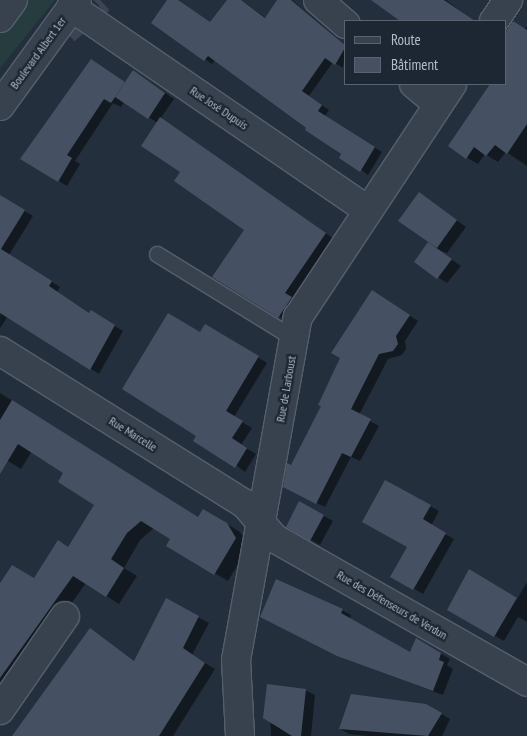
<!DOCTYPE html>
<meta charset="utf-8">
<style>
body{margin:0}
#map{position:relative;width:527px;height:736px;overflow:hidden;background:#242f3e;font-family:"PT Sans Narrow",sans-serif}
div>[style]{position:absolute}
.green>*{inset:0;background:#263c3f}
.shadow>*{inset:0;background:#0007}
.building>*{inset:0;background:#455162}
.motorway-tunnel>*{height:28px;margin-top:-14px;transform-origin:0;background:repeating-linear-gradient(90deg,#3a4453 0 28px,transparent 0 42px)}
.roads{filter:drop-shadow(1px 0 #565f6c) drop-shadow(-1px 0 #565f6c) drop-shadow(0 1px #565f6c) drop-shadow(0 -1px #565f6c)}
.service>*{height:15px;margin:-7.5px;padding:0 7.5px;transform-origin:7.5px;border-radius:7.5px;background:#38414e}
.minor>*{height:28px;margin:-14px;padding:0 14px;transform-origin:14px;border-radius:14px;background:#38414e}
.tertiary>*{height:28px;margin:-14px;padding:0 14px;transform-origin:14px;border-radius:14px;background:#38414e}
span{translate:-50% -50%;white-space:nowrap;text-align:center;line-height:1.15;-webkit-text-stroke:4.5px #1d2633;paint-order:stroke}
.street-label{font-size:12px;color:#b4bcc9}
.legend{position:absolute;left:344px;top:20px;width:162px;height:65px;box-sizing:border-box;background:#1d2633;border:1px solid #59626f;margin:0;padding:6px 9px;list-style:none;font-size:15px;color:#b4bcc9}
.legend li{display:flex;align-items:center;gap:10px;height:25px}
.legend b{width:25px;border:1px solid #59626f}
</style>
<div id="map">
<div class="green">
<div style="clip-path:polygon(25px 0,55px 0,0 68px,0 32px)"></div>
</div>
<div class="shadow">
<div style="clip-path:polygon(169px 0,177px 0,211px 23px,228px 0,241px 0,266px 18px,279px 0,292px 0,346px 46px,343px 68px,333px 62px,309px 96px,329px 110px,325px 116px,382px 152px,368px 175px,215px 60px,212px 64px,205px 59px)"></div>
<div style="clip-path:polygon(375px 0,446px 0,468px 17px,465px 21px,403px 21px)"></div>
<div style="clip-path:polygon(513px 22px,525px 29px,527px 26px,527px 166px,506px 152px,498px 162px,485px 154px,478px 164px,467px 158px,490px 84px,506px 84px,506px 31px)"></div>
<div style="clip-path:polygon(100px 66px,126px 83px,134px 71px,174px 99px,160px 119px,334px 239px,288px 322px,214px 276px,246px 229px,182px 172px,158px 123px,124px 102px,121px 107px,113px 103px,75px 161px,80px 164px,67px 186px,21px 158px)"></div>
<div style="clip-path:polygon(420px 194px,466px 227px,447px 253px,438px 250px,461px 266px,447px 283px,415px 262px,437px 247px)"></div>
<div style="clip-path:polygon(2px 198px,33px 216px,9px 255px,60px 287px,57px 292px,90px 314px,92px 312px,123px 331px,99px 374px,8px 316px,0 328px)"></div>
<div style="clip-path:polygon(381px 297px,418px 321px,405px 341px,406px 349px,402px 355px,388px 359px,359px 415px,379px 426px,360px 461px,351px 457px,325px 507px,293px 492px,291px 466px)"></div>
<div style="clip-path:polygon(206px 326px,267px 363px,234px 417px,252px 428px,241px 445px,256px 454px,245px 472px,197px 435px,201px 334px)"></div>
<div style="clip-path:polygon(0 393px,199px 518px,204px 510px,240px 532px,249px 546px,228px 581px,168px 546px,172px 539px,154px 528px,140px 540px,124px 568px,137px 576px,119px 604px,86px 583px,0 703px,0 585px,35px 579px,69px 548px,96px 504px,65px 473px,32px 451px,21px 469px,0 456px)"></div>
<div style="clip-path:polygon(386px 482px,439px 511px,431px 526px,454px 539px,423px 594px,392px 576px,408px 547px)"></div>
<div style="clip-path:polygon(300px 503px,333px 521px,320px 545px,287px 526px)"></div>
<div style="clip-path:polygon(527px 582px,527px 622px,518px 617px,504px 641px,449px 610px,517px 599px)"></div>
<div style="clip-path:polygon(167px 600px,209px 623px,192px 655px,215px 669px,173px 736px,13px 736px,91px 630px,135px 662px)"></div>
<div style="clip-path:polygon(342px 610px,351px 615px,350px 619px,411px 654px,417px 640px,450px 659px,447px 665px,453px 669px,443px 695px,348px 660px,270px 621px)"></div>
<div style="clip-path:polygon(305px 690px,315px 695px,311px 736px,271px 736px,270px 714px)"></div>
<div style="clip-path:polygon(426px 705px,450px 719px,442px 736px,368px 736px,349px 734px,340px 729px)"></div>
</div>
<div class="building">
<div style="clip-path:polygon(167px 0,178px 0,210px 22px,227px 0,241px 0,265px 18px,277px 0,291px 0,346px 46px,335px 65px,325px 58px,302px 91px,322px 105px,318px 111px,375px 147px,360px 172px,339px 158px,341px 154px,305px 130px,306px 128px,208px 56px,204px 61px,151px 23px)"></div>
<div style="clip-path:polygon(371px 0,444px 0,475px 21px,400px 21px)"></div>
<div style="clip-path:polygon(513px 21px,527px 30px,527px 124px,507px 154px,495px 145px,486px 156px,474px 147px,466px 159px,448px 146px,490px 84px,506px 84px,506px 31px)"></div>
<div style="clip-path:polygon(91px 59px,125px 82px,111px 103px,104px 99px,67px 155px,72px 158px,58px 182px,20px 159px)"></div>
<div style="clip-path:polygon(133px 70px,165px 93px,148px 119px,115px 97px)"></div>
<div style="clip-path:polygon(160px 117px,326px 233px,285px 293px,292px 297px,278px 318px,212px 277px,244px 230px,174px 181px,180px 172px,141px 146px)"></div>
<div style="clip-path:polygon(419px 192px,457px 220px,437px 248px,398px 221px)"></div>
<div style="clip-path:polygon(0 195px,25px 210px,1px 249px,52px 281px,49px 286px,89px 313px,91px 310px,115px 325px,90px 370px,0 313px)"></div>
<div style="clip-path:polygon(428px 242px,452px 259px,437px 279px,414px 262px)"></div>
<div style="clip-path:polygon(372px 290px,410px 315px,396px 336px,398px 344px,393px 351px,379px 354px,351px 409px,371px 419px,351px 457px,342px 453px,316px 504px,283px 487px,287px 463px,291px 465px,321px 406px,318px 405px,340px 358px,331px 353px)"></div>
<div style="clip-path:polygon(168px 313px,200px 332px,205px 324px,259px 356px,226px 411px,243px 421px,232px 438px,247px 448px,235px 468px,193px 441px,196px 436px,122px 389px)"></div>
<div style="clip-path:polygon(12px 400px,198px 517px,203px 509px,227px 523px,236px 538px,214px 575px,166px 546px,170px 539px,141px 521px,127px 533px,111px 559px,124px 568px,106px 597px,73px 576px,0 678px,0 583px,12px 565px,34px 578px,58px 540px,68px 547px,94px 505px,58px 482px,63px 473px,18px 444px,0 474px,0 420px)"></div>
<div style="clip-path:polygon(385px 480px,431px 505px,423px 519px,446px 533px,413px 590px,390px 577px,407px 547px,362px 522px)"></div>
<div style="clip-path:polygon(299px 501px,324px 515px,310px 541px,286px 527px)"></div>
<div style="clip-path:polygon(469px 569px,517px 598px,494px 637px,447px 610px)"></div>
<div style="clip-path:polygon(276px 579px,343px 609px,341px 613px,410px 652px,416px 638px,441px 653px,439px 660px,444px 662px,433px 691px,337px 656px,260px 617px)"></div>
<div style="clip-path:polygon(166px 598px,199px 616px,183px 648px,205px 663px,159px 736px,12px 736px,90px 628px,134px 661px)"></div>
<div style="clip-path:polygon(267px 684px,306px 689px,301px 736px,292px 736px,263px 718px)"></div>
<div style="clip-path:polygon(351px 694px,426px 704px,442px 713px,428px 736px,339px 729px)"></div>
</div>
<div class="motorway-tunnel">
<div style="left:65px;top:31px;width:47px;rotate:-41.5deg"></div>
</div>
<div class="roads">
<div class="service">
<div style="left:157px;top:254px;width:162px;rotate:31.6deg"></div>
</div>
<div class="minor">
<div style="left:318px;top:0;width:37px;rotate:41deg"></div>
<div style="left:71px;top:7px;width:359px;rotate:34.4deg"></div>
<div style="left:494px;top:21px;width:25px;rotate:-56deg"></div>
<div style="left:414px;top:84px;width:31px;rotate:40deg"></div>
<div style="left:0;top:351px;width:289px;rotate:32deg"></div>
<div style="left:245px;top:504px;width:45px;rotate:49.5deg"></div>
<div style="left:274px;top:538px;width:291px;rotate:29.6deg"></div>
<div style="left:0;top:710px;width:114px;rotate:-55.3deg"></div>
<div style="left:240px;top:736px;width:76px;rotate:-93deg"></div>
<div style="left:236px;top:660px;width:349px;rotate:-79.8deg"></div>
<div style="left:298px;top:317px;width:279px;rotate:-56.5deg"></div>
</div>
<div class="tertiary">
<div style="left:0;top:18px;width:22px;rotate:-54deg"></div>
<div style="left:0;top:106px;width:131px;rotate:-54deg"></div>
</div>
</div>
<div class="street-label">
<span style="left:38px;top:53px;rotate:-54deg">Boulevard Albert 1er</span>
<span style="left:219px;top:108px;rotate:34deg">Rue José Dupuis</span>
<span style="left:286px;top:389px;rotate:-80deg">Rue de Larboust</span>
<span style="left:133px;top:434px;rotate:32deg">Rue Marcelle</span>
<span style="left:392px;top:605px;rotate:30deg">Rue des Défenseurs de Verdun</span>
</div>
<ul class="legend">
<li><b style="height:6px;background:#38414e"></b>Route</li>
<li><b style="height:14px;background:#455162"></b>Bâtiment</li>
</ul>
</div>
